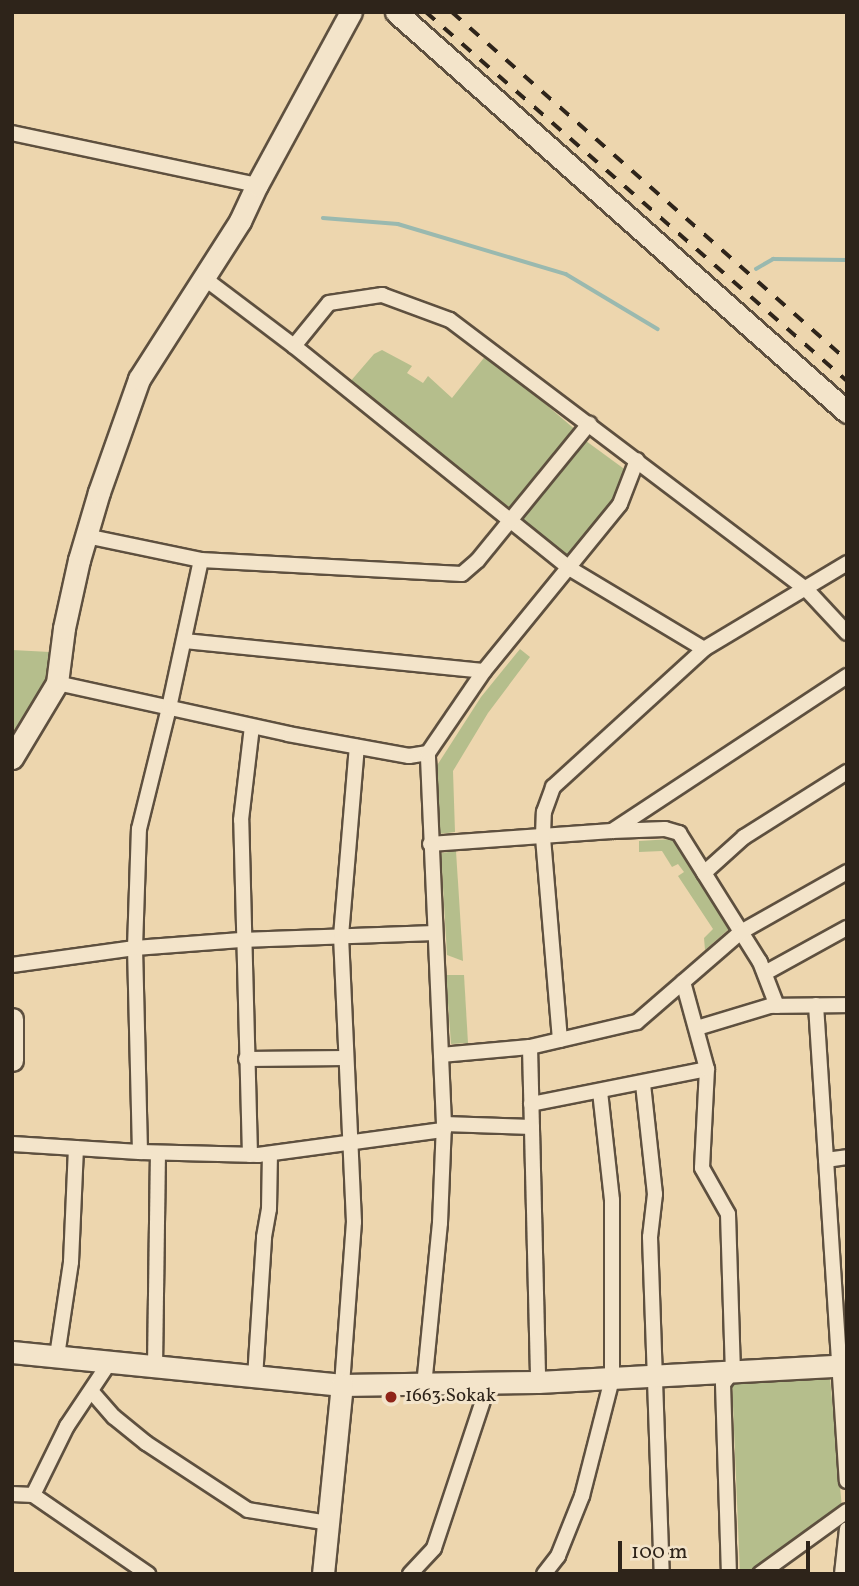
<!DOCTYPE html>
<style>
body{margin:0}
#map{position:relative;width:859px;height:1586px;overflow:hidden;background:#edd6ae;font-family:Vollkorn,serif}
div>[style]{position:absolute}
.green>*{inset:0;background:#b5be8c}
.stream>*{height:3.5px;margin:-1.75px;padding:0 1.75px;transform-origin:1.75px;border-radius:1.75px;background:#9ab9af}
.roads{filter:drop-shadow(2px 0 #5e503f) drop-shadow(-2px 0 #5e503f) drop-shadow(0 2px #5e503f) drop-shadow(0 -2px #5e503f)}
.street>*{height:14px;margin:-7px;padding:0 7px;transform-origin:7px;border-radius:7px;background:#f3e4ca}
.secondary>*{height:21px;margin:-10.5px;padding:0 10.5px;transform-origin:10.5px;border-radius:10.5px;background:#f3e4ca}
.rail>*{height:3.5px;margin-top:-1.75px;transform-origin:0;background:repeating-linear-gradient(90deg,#2e241a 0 12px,transparent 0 24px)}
.dots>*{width:19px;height:19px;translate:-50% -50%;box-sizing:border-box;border:4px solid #f3e4ca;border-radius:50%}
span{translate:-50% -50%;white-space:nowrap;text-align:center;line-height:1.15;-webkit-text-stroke:6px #f3e4ca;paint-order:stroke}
.poi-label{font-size:19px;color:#2e241a}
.left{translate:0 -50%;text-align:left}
.frame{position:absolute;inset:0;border:14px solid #2e241a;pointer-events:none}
.scale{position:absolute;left:618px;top:1541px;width:192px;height:32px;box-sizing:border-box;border:4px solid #2e241a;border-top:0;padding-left:9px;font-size:21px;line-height:24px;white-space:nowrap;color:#2e241a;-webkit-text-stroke:5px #f3e4ca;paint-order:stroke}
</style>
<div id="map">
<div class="green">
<div style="clip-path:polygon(382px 350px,412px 366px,407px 373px,423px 383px,428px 376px,452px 398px,487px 354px,578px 432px,511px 514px,349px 383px,374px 354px)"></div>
<div style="clip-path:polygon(586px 441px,627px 471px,616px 496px,568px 559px,521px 519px)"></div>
<div style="clip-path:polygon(520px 649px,530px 657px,488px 713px,453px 771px,455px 832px,439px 834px,436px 767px,481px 697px)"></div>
<div style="clip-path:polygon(12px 650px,50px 652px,44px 689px,12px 741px)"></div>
<div style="clip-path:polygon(672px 839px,730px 928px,705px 950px,704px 938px,713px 929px,678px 876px,684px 872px,678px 864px,672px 867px,662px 851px,639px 852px,639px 841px)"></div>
<div style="clip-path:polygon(456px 851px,463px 961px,447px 955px,441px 853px)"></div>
<div style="clip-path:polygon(446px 975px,464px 975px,468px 1043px,451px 1044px)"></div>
<div style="clip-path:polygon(830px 1378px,842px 1508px,748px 1574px,740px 1574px,732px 1381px)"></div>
</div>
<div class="stream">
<div style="left:323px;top:218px;width:75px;rotate:4.6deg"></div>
<div style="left:398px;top:224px;width:175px;rotate:16.6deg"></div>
<div style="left:566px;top:274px;width:107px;rotate:30.9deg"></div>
<div style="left:756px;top:269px;width:20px;rotate:-30deg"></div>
<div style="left:773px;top:259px;width:74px;rotate:0.8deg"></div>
</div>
<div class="roads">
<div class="street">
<div style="left:12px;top:133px;width:250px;rotate:12deg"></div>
<div style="left:204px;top:278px;width:113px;rotate:37.1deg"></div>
<div style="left:294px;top:346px;width:353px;rotate:38.9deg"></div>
<div style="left:569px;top:568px;width:157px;rotate:31deg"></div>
<div style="left:294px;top:346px;width:55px;rotate:-50.9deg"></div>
<div style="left:329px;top:303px;width:54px;rotate:-8.6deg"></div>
<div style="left:382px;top:295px;width:72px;rotate:20.2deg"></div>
<div style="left:450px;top:320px;width:446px;rotate:37.1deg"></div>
<div style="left:806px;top:589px;width:60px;rotate:47deg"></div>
<div style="left:86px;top:536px;width:117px;rotate:11.8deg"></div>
<div style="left:201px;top:560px;width:261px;rotate:3.1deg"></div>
<div style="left:462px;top:574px;width:21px;rotate:-41deg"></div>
<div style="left:478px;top:560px;width:176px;rotate:-50.8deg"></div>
<div style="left:184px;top:641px;width:301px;rotate:5.7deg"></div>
<div style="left:57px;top:683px;width:237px;rotate:12.4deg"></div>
<div style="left:288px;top:734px;width:123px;rotate:10.3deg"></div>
<div style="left:409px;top:756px;width:19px;rotate:-9deg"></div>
<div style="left:612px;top:831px;width:282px;rotate:-33.4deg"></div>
<div style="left:430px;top:844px;width:182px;rotate:-4.1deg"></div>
<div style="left:612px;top:831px;width:53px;rotate:-2.2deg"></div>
<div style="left:665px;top:829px;width:15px;rotate:16deg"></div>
<div style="left:679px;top:833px;width:152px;rotate:57.9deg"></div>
<div style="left:760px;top:962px;width:47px;rotate:68.9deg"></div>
<div style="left:704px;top:873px;width:54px;rotate:-42deg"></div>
<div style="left:744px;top:837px;width:122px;rotate:-32.3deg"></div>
<div style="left:12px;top:965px;width:124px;rotate:-7.9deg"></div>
<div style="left:135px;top:948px;width:106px;rotate:-4.3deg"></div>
<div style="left:241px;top:940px;width:194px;rotate:-2.1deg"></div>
<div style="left:765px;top:973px;width:94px;rotate:-28.8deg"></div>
<div style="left:816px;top:1005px;width:477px;rotate:86.3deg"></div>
<div style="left:697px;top:1028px;width:76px;rotate:-16.8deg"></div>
<div style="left:770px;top:1006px;width:77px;rotate:-0.7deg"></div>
<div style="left:560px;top:1040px;width:205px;rotate:-94.8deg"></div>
<div style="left:543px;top:836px;width:24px;rotate:-88deg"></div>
<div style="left:544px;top:812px;width:27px;rotate:-70deg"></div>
<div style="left:553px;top:787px;width:205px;rotate:-42.4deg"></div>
<div style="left:704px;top:649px;width:167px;rotate:-31deg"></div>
<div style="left:530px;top:1047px;width:335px;rotate:88.6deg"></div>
<div style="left:441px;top:1055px;width:89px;rotate:-5.1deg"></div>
<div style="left:530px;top:1047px;width:110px;rotate:-13.2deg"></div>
<div style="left:637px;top:1022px;width:138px;rotate:-40.9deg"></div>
<div style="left:741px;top:932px;width:122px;rotate:-29.5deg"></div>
<div style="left:246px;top:1059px;width:100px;rotate:-0.6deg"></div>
<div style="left:707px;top:1069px;width:99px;rotate:92.9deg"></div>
<div style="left:702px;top:1168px;width:53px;rotate:60.5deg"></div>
<div style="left:728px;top:1214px;width:157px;rotate:88.2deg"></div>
<div style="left:733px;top:1371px;width:16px;rotate:128deg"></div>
<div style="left:723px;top:1384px;width:190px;rotate:88.2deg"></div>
<div style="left:643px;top:1084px;width:111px;rotate:83.8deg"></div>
<div style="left:655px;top:1194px;width:43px;rotate:96.6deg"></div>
<div style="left:650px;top:1237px;width:337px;rotate:88deg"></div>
<div style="left:531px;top:1104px;width:179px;rotate:-11.2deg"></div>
<div style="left:707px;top:1069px;width:90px;rotate:-105.4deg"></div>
<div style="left:444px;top:1124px;width:88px;rotate:2deg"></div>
<div style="left:12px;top:1144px;width:128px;rotate:3.6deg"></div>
<div style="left:140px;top:1152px;width:204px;rotate:-91.4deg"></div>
<div style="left:135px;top:948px;width:119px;rotate:-88.1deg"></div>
<div style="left:139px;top:829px;width:125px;rotate:-76.1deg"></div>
<div style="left:169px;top:708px;width:151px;rotate:-77.8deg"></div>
<div style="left:140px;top:1152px;width:118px;rotate:1.5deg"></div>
<div style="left:258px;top:1155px;width:188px;rotate:-7.7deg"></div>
<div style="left:250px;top:1155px;width:335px;rotate:-91.5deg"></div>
<div style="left:241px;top:820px;width:94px;rotate:-83.3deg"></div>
<div style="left:826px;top:1160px;width:21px;rotate:-8deg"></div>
<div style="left:57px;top:1356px;width:95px;rotate:-81.5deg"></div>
<div style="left:71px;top:1262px;width:114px;rotate:-87.5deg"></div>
<div style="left:155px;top:1366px;width:213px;rotate:-89.2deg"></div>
<div style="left:255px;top:1378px;width:141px;rotate:-86.3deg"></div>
<div style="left:264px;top:1237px;width:28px;rotate:-80deg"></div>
<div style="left:269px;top:1209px;width:55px;rotate:-89deg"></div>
<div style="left:342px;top:1385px;width:163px;rotate:-85.8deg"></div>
<div style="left:354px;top:1222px;width:286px;rotate:-92.6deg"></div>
<div style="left:341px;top:936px;width:190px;rotate:-85.2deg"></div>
<div style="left:424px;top:1386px;width:164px;rotate:-84.4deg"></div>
<div style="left:440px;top:1223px;width:99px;rotate:-87.7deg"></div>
<div style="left:444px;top:1124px;width:371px;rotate:-92.5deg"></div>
<div style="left:428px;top:753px;width:99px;rotate:-55.7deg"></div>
<div style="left:484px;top:671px;width:215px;rotate:-50.8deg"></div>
<div style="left:620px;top:504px;width:47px;rotate:-68.9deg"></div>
<div style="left:92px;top:1392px;width:33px;rotate:49deg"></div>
<div style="left:114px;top:1417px;width:41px;rotate:39.1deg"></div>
<div style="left:146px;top:1443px;width:122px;rotate:33.3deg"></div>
<div style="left:248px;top:1510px;width:82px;rotate:9.1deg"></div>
<div style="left:12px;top:1494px;width:21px;rotate:3deg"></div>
<div style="left:33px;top:1495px;width:140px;rotate:34.5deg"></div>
<div style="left:33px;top:1495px;width:77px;rotate:-63.8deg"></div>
<div style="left:67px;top:1426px;width:76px;rotate:-56.3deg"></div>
<div style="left:410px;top:1574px;width:35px;rotate:-47deg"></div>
<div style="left:434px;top:1548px;width:174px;rotate:-71.6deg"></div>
<div style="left:544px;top:1574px;width:23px;rotate:-52deg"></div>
<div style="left:558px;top:1556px;width:65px;rotate:-68.2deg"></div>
<div style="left:582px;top:1496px;width:121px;rotate:-75.6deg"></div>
<div style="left:612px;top:1379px;width:179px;rotate:-90deg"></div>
<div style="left:612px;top:1200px;width:109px;rotate:-96.3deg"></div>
<div style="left:760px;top:1574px;width:107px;rotate:-35.9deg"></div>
<div style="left:842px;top:1574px;width:45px;rotate:-83.7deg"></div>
</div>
<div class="secondary">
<div style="left:396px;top:12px;width:603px;rotate:41.57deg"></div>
<div style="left:12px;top:758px;width:87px;rotate:-59deg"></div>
<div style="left:57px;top:683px;width:55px;rotate:-82.7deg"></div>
<div style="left:64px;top:628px;width:70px;rotate:-77.6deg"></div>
<div style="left:79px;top:560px;width:71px;rotate:-73.6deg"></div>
<div style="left:99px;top:492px;width:120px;rotate:-70.5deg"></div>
<div style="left:139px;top:379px;width:188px;rotate:-57.4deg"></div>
<div style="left:240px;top:221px;width:40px;rotate:-65deg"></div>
<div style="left:257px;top:185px;width:197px;rotate:-61.5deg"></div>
<div style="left:12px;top:1019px;width:41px;rotate:90deg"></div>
<div style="left:12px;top:1352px;width:332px;rotate:5.7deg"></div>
<div style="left:342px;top:1385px;width:196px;rotate:-0.9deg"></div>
<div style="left:538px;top:1382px;width:309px;rotate:-3.1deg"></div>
<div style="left:323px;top:1574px;width:190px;rotate:-84.3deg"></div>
</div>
</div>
<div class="rail">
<div style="left:426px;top:12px;width:560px;rotate:41.23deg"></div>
<div style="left:452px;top:12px;width:526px;rotate:41.38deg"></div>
</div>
<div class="dots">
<div style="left:391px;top:1397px;background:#8f2418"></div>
</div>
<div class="poi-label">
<span class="left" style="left:405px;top:1397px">1663.Sokak</span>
</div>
<div class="frame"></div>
<div class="scale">100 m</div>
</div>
